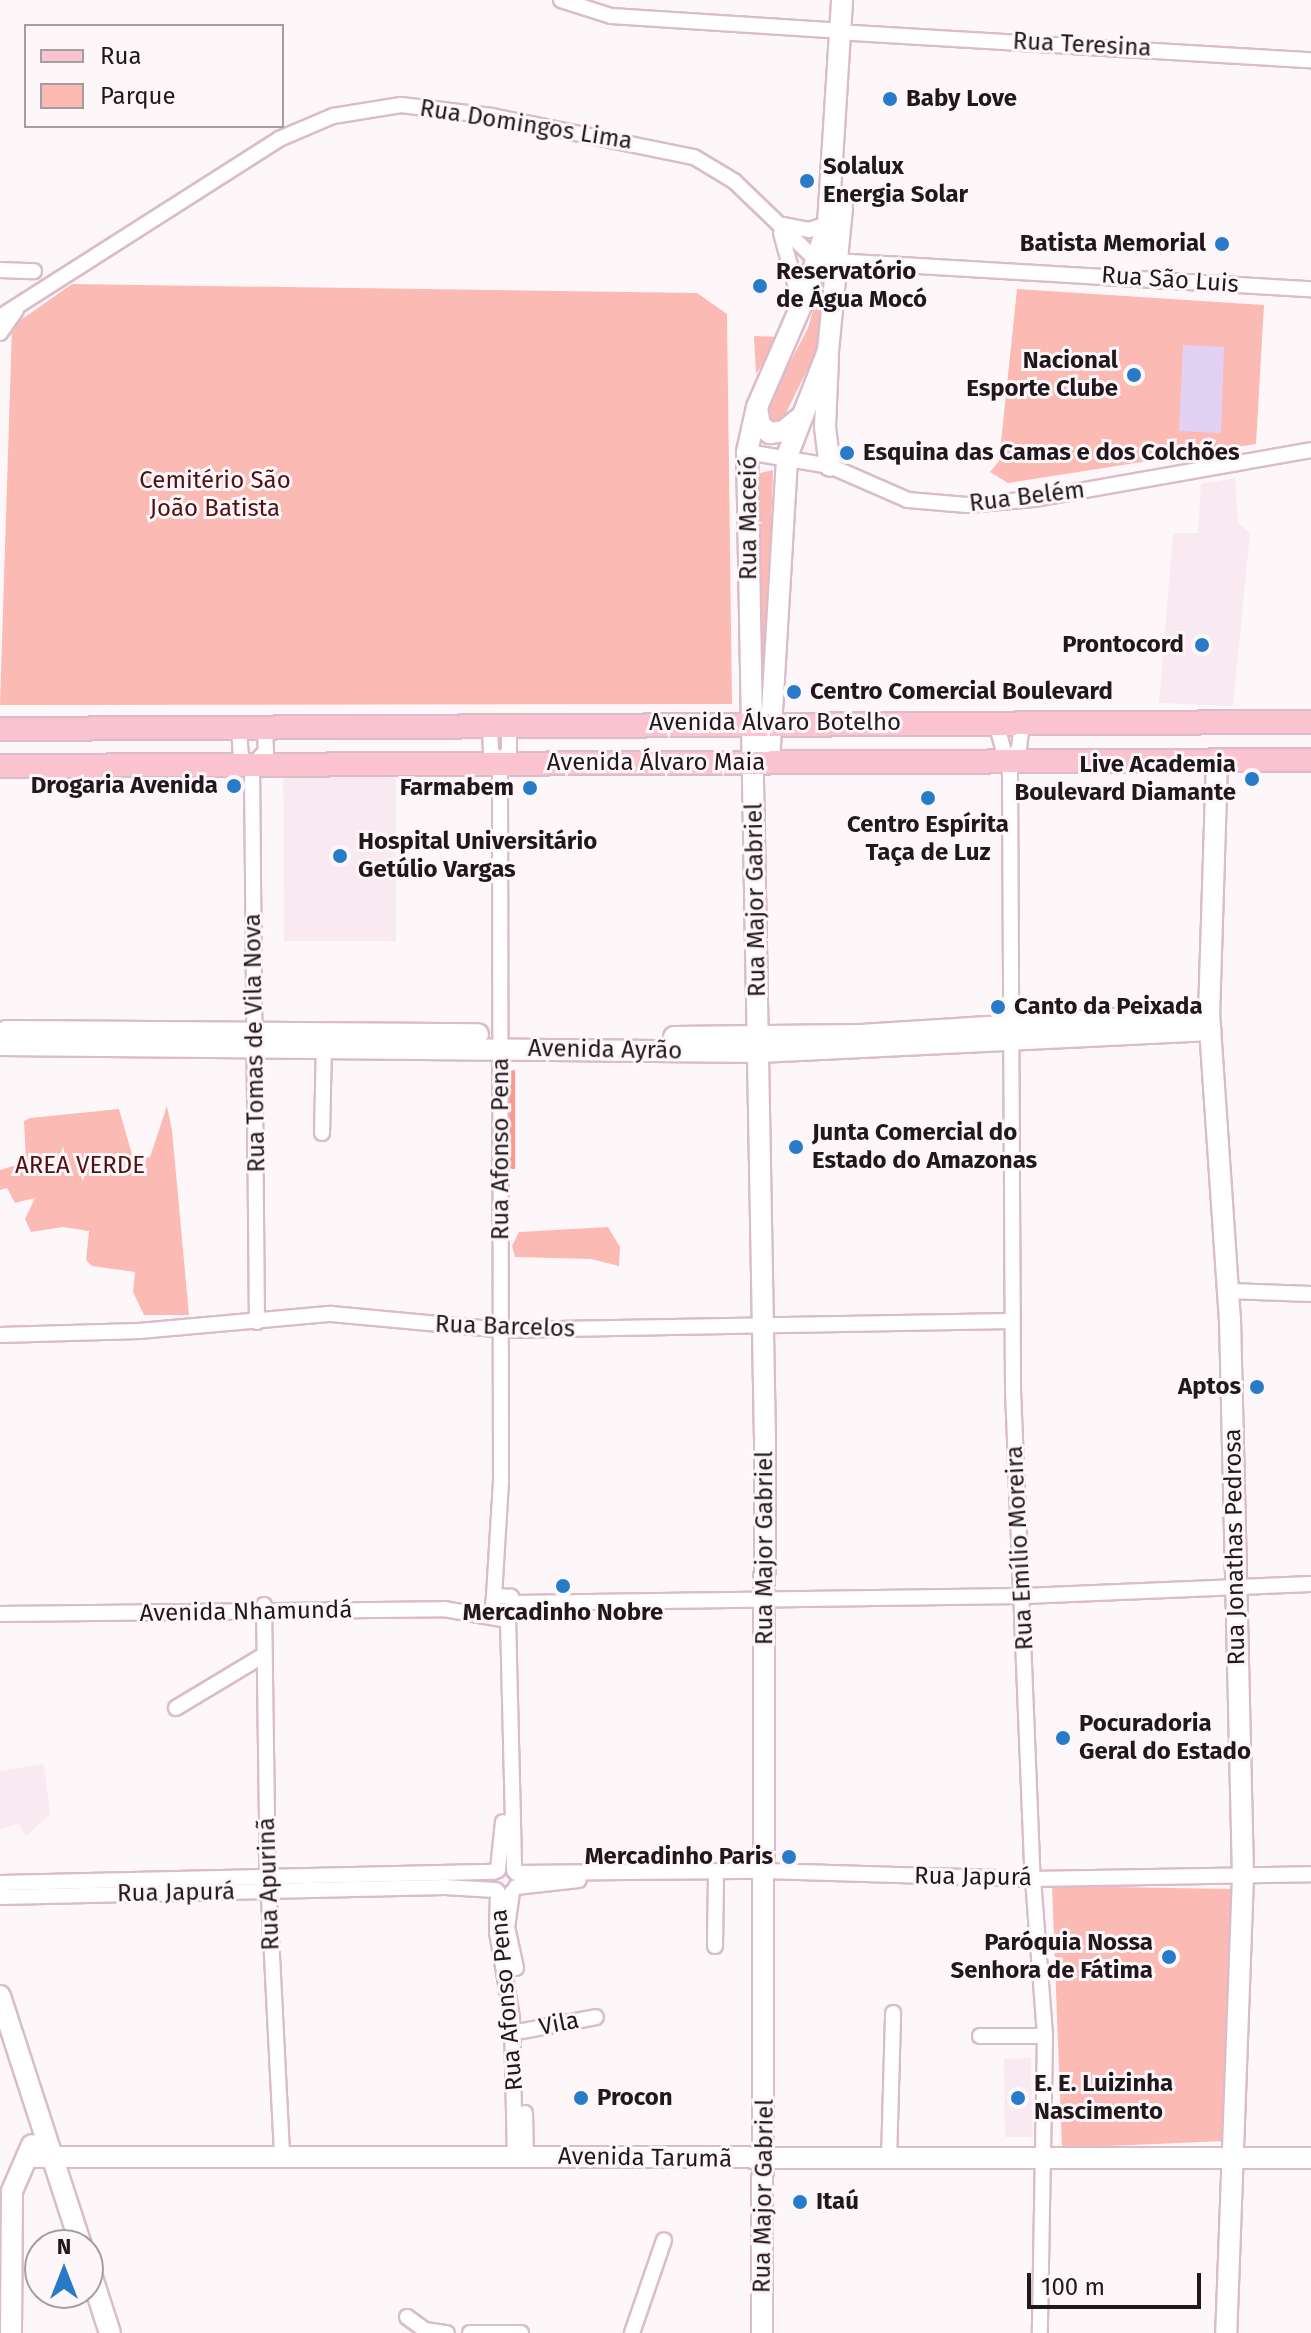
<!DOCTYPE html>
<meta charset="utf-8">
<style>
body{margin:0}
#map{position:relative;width:1311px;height:2333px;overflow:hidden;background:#fef7fa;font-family:"Fira Sans",sans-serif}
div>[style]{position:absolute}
.built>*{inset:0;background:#f9e9f1}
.green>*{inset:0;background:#fbbab4}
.forest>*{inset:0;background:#fe958e}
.water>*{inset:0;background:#e3d1f4}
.roads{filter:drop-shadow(2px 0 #dabccb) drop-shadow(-2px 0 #dabccb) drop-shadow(0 2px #dabccb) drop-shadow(0 -2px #dabccb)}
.street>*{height:14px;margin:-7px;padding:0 7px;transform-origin:7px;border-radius:7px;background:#fff}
.secondary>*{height:20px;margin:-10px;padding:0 10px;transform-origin:10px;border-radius:10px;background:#fff}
.primary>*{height:22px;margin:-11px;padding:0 11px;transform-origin:11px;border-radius:11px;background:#fac3cf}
.dots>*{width:22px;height:22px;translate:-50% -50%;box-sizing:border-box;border:4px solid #fef7fa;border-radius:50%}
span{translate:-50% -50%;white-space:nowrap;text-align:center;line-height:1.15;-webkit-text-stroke:6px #fef7fa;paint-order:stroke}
.street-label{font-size:24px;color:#21171c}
.poi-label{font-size:24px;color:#21171c;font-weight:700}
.left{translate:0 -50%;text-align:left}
.right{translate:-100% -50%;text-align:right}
.park-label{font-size:24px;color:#511111}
.legend{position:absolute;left:24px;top:24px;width:260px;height:104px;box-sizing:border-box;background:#fef7fa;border:2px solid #a69da1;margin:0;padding:10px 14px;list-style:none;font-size:24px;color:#21171c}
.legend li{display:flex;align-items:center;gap:16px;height:40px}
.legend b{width:40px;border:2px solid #a69da1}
.north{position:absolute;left:24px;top:2229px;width:80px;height:80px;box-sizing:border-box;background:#fef7fa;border:2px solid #a69da1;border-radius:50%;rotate:0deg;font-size:22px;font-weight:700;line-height:32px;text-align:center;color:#21171c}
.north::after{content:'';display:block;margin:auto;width:28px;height:36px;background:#277bc9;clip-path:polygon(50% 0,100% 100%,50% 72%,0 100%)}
.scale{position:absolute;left:1027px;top:2273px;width:174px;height:36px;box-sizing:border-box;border:4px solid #21171c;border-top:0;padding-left:10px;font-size:24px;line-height:28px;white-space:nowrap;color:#21171c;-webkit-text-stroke:6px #fef7fa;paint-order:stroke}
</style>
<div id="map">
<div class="built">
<div style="clip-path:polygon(1235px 478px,1238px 523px,1250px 533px,1233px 706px,1159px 703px,1173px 533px,1198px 533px,1201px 484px)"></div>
<div style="clip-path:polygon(283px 770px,396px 770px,396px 941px,284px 941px)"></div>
<div style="clip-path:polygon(44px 1764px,50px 1814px,26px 1836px,18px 1823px,0 1830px,0 1771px)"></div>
<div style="clip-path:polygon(1031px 2058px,1033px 2137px,1005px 2137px,1004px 2059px)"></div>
</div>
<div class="green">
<div style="clip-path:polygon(835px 231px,818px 348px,782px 421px,770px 422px,766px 408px,808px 328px)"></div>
<div style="clip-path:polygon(72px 284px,697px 293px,727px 314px,732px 704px,0 705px,12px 326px)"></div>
<div style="clip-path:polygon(1017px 289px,1264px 305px,1256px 444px,1008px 483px,990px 472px,999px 461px)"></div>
<div style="clip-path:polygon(754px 336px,780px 337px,756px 374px)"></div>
<div style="clip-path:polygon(773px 470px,765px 717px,759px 717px,756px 474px)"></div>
<div style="clip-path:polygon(167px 1106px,172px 1130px,189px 1315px,144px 1315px,133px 1292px,135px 1272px,92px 1266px,86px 1260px,89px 1231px,63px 1227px,31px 1232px,25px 1219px,35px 1198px,15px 1203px,7px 1188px,0 1190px,0 1170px,26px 1162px,24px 1121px,30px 1118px,119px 1109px,133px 1158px,150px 1157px)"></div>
<div style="clip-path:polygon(608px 1227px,620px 1247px,619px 1266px,591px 1259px,515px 1257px,512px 1246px,519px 1232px)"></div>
<div style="clip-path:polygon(1052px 1886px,1231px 1889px,1224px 2141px,1062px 2148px)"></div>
</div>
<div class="forest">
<div style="clip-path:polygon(515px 1070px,515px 1169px,512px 1169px,506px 1166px,504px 1072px)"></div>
</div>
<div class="water">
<div style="clip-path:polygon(1183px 345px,1224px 347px,1221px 433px,1179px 431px)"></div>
</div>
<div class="roads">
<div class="street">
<div style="left:561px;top:0;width:52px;rotate:17.7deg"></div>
<div style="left:611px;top:16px;width:229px;rotate:3.7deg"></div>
<div style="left:852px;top:33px;width:460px;rotate:3.4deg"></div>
<div style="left:784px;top:225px;width:25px;rotate:11deg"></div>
<div style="left:809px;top:230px;width:20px;rotate:-18deg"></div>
<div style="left:781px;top:233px;width:71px;rotate:74.4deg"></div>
<div style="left:0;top:270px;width:34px;rotate:2deg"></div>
<div style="left:0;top:317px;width:331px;rotate:-32.5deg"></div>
<div style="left:279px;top:139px;width:59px;rotate:-23.1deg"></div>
<div style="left:333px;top:116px;width:69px;rotate:-9.2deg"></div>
<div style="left:401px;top:105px;width:92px;rotate:6.9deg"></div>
<div style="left:492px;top:116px;width:206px;rotate:11.5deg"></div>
<div style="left:694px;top:157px;width:47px;rotate:31deg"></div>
<div style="left:734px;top:181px;width:114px;rotate:43.9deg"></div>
<div style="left:816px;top:260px;width:496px;rotate:3.4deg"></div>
<div style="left:0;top:333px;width:28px;rotate:-55deg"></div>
<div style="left:747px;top:452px;width:84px;rotate:9.6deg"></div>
<div style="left:830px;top:466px;width:85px;rotate:23.6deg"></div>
<div style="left:908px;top:500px;width:59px;rotate:4.8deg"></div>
<div style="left:967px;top:505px;width:67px;rotate:-5.1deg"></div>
<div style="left:1034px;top:499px;width:281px;rotate:-10deg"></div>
<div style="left:996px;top:723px;width:52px;rotate:74.4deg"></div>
<div style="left:1010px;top:773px;width:617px;rotate:89.72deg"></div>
<div style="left:1013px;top:1390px;width:489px;rotate:87.7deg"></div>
<div style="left:1033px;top:1879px;width:157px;rotate:85.6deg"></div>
<div style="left:1045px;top:2036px;width:297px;rotate:91deg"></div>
<div style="left:490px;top:725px;width:26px;rotate:88deg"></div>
<div style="left:491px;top:751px;width:15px;rotate:53deg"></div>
<div style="left:239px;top:729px;width:28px;rotate:86deg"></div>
<div style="left:241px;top:757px;width:14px;rotate:36deg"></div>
<div style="left:1010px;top:762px;width:17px;rotate:-57deg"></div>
<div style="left:1019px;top:748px;width:25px;rotate:-83deg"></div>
<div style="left:252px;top:765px;width:557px;rotate:89.49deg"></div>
<div style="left:253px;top:765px;width:19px;rotate:-47deg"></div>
<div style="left:266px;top:751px;width:22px;rotate:-93deg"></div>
<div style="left:322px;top:1133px;width:85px;rotate:-88.7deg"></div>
<div style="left:1229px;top:1291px;width:82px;rotate:2.1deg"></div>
<div style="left:0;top:1335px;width:139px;rotate:-1.6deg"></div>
<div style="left:139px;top:1331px;width:193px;rotate:-5.1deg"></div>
<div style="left:331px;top:1314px;width:172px;rotate:5.3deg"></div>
<div style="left:502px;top:1330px;width:510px;rotate:-1.01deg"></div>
<div style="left:494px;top:1596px;width:115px;rotate:-86.5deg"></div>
<div style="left:501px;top:1481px;width:718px;rotate:-90.08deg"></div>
<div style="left:500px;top:763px;width:15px;rotate:-53deg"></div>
<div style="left:509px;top:751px;width:26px;rotate:-90deg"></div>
<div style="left:515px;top:1603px;width:509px;rotate:-0.79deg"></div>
<div style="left:1024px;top:1596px;width:287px;rotate:-2.4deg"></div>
<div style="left:264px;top:1605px;width:272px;rotate:89.2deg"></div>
<div style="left:268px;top:1877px;width:279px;rotate:87.1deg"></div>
<div style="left:0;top:1614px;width:444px;rotate:-0.6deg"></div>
<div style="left:444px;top:1609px;width:59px;rotate:9.8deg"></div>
<div style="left:502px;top:1619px;width:16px;rotate:-38deg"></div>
<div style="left:515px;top:1609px;width:13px;rotate:-108deg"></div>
<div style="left:511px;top:1597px;width:17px;rotate:-177deg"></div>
<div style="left:494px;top:1596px;width:18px;rotate:96deg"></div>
<div style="left:508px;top:1618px;width:253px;rotate:88.6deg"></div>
<div style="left:176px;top:1708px;width:103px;rotate:-31.1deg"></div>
<div style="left:498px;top:1870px;width:48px;rotate:-84.1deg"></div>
<div style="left:516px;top:1873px;width:249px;rotate:-0.5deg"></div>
<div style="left:765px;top:1871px;width:268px;rotate:1.7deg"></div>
<div style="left:1033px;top:1879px;width:278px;rotate:-1deg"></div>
<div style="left:0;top:1883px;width:495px;rotate:-1.3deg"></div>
<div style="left:516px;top:1887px;width:63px;rotate:-6.3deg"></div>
<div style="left:498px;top:1892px;width:40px;rotate:91.4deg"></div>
<div style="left:497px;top:1932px;width:87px;rotate:80.1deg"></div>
<div style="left:512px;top:2018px;width:138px;rotate:88.8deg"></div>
<div style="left:512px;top:1892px;width:35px;rotate:98deg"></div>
<div style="left:507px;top:1927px;width:42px;rotate:77.6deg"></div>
<div style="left:0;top:1897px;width:444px;rotate:-1.3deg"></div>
<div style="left:444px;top:1887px;width:52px;rotate:3.3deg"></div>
<div style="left:715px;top:1946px;width:75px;rotate:-89.2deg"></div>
<div style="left:522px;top:2031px;width:75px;rotate:-10.7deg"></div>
<div style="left:980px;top:2036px;width:65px"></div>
<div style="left:525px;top:2113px;width:43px;rotate:88.7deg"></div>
<div style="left:889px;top:2160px;width:147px;rotate:-88.4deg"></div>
<div style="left:407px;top:2317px;width:22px;rotate:36deg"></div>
<div style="left:425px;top:2330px;width:22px;rotate:8deg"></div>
<div style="left:470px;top:2333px;width:51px"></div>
<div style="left:632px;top:2333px;width:98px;rotate:-71deg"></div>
</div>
<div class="secondary">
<div style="left:828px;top:358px;width:69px;rotate:92.5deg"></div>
<div style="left:825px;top:427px;width:39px;rotate:83deg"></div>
<div style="left:757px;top:407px;width:18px;rotate:81deg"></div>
<div style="left:760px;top:425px;width:13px;rotate:39deg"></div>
<div style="left:770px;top:433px;width:14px;rotate:-8deg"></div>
<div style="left:784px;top:431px;width:17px;rotate:-40deg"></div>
<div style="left:1217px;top:761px;width:252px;rotate:91.8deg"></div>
<div style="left:1209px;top:1013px;width:307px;rotate:86.1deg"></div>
<div style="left:1230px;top:1319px;width:557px;rotate:88.66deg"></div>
<div style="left:1243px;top:1876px;width:457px;rotate:92.1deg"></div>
<div style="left:769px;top:762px;width:307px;rotate:-86.6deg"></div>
<div style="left:787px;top:456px;width:113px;rotate:-68.7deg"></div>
<div style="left:828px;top:351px;width:144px;rotate:-84.4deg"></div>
<div style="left:6px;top:1031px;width:472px;rotate:0.4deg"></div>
<div style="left:674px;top:1037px;width:187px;rotate:-0.6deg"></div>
<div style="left:861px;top:1035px;width:349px;rotate:-3.6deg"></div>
<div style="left:0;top:1045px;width:759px;rotate:0.53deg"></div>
<div style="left:759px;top:1052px;width:452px;rotate:-2.8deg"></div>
<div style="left:0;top:1996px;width:262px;rotate:72deg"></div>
<div style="left:27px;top:2157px;width:1284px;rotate:0.04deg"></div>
<div style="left:88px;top:2265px;width:71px;rotate:72.1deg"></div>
<div style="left:11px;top:2333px;width:142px;rotate:-89.6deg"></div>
<div style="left:12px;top:2191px;width:50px;rotate:-66.5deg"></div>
<div style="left:762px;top:2333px;width:892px;rotate:-89.81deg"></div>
<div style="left:765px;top:1441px;width:989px;rotate:-91.04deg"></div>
<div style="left:747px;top:452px;width:46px;rotate:-77.5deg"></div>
<div style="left:757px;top:407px;width:110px;rotate:-66.5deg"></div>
<div style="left:801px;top:306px;width:86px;rotate:-71.8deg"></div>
<div style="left:828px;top:224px;width:224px;rotate:-86.4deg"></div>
</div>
<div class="primary">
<div style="left:0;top:729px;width:1311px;rotate:-0.31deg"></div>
<div style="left:0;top:766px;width:1311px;rotate:-0.26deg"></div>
</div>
</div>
<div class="dots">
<div style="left:890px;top:99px;background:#277bc9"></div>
<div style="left:807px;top:181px;background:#277bc9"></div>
<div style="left:1222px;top:244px;background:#277bc9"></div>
<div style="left:760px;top:286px;background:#277bc9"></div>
<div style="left:1134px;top:375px;background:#277bc9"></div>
<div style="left:847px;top:453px;background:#277bc9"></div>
<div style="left:1202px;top:645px;background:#277bc9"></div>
<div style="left:794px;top:692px;background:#277bc9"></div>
<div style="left:1252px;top:779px;background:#277bc9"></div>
<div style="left:234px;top:786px;background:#277bc9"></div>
<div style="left:530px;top:788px;background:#277bc9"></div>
<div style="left:928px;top:798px;background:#277bc9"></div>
<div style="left:340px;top:856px;background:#277bc9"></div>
<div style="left:998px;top:1007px;background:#277bc9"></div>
<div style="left:796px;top:1147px;background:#277bc9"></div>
<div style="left:1257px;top:1387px;background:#277bc9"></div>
<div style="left:563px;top:1586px;background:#277bc9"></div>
<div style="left:1063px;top:1738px;background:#277bc9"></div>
<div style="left:789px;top:1857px;background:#277bc9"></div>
<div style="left:1169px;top:1957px;background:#277bc9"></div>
<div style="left:581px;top:2098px;background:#277bc9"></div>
<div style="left:1018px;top:2098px;background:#277bc9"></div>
<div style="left:800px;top:2202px;background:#277bc9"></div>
</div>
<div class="street-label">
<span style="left:1082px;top:45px;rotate:3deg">Rua Teresina</span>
<span style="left:526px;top:125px;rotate:9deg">Rua Domingos Lima</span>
<span style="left:1170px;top:280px;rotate:4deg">Rua São Luis</span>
<span style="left:1027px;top:497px;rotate:-7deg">Rua Belém</span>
<span style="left:749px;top:518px;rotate:-90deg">Rua Maceió</span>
<span style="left:775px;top:723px">Avenida Álvaro Botelho</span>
<span style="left:656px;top:763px">Avenida Álvaro Maia</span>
<span style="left:756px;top:900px;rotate:-91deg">Rua Major Gabriel</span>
<span style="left:255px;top:1043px;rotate:-91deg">Rua Tomas de Vila Nova</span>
<span style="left:605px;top:1050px;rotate:1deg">Avenida Ayrão</span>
<span style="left:501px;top:1149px;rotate:-90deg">Rua Afonso Pena</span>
<span style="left:505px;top:1327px;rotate:2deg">Rua Barcelos</span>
<span style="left:1235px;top:1547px;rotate:-91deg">Rua Jonathas Pedrosa</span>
<span style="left:765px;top:1548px;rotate:-90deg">Rua Major Gabriel</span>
<span style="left:1020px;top:1548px;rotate:-93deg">Rua Emílio Moreira</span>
<span style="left:246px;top:1612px;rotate:-1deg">Avenida Nhamundá</span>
<span style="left:973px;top:1877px;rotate:1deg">Rua Japurá</span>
<span style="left:269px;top:1884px;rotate:-92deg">Rua Apurinã</span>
<span style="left:176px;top:1893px;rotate:-1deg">Rua Japurá</span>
<span style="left:507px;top:2000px;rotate:-95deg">Rua Afonso Pena</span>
<span style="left:559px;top:2024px;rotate:-11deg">Vila</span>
<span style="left:645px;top:2158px;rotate:1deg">Avenida Tarumã</span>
<span style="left:764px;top:2196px;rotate:-89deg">Rua Major Gabriel</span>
</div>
<div class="poi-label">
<span class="left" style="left:906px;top:99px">Baby Love</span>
<span class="left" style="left:823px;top:181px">Solalux<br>Energia Solar</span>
<span class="right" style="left:1206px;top:244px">Batista Memorial</span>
<span class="left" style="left:776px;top:286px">Reservatório<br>de Água Mocó</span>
<span class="right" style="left:1118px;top:375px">Nacional<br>Esporte Clube</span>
<span class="left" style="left:863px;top:453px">Esquina das Camas e dos Colchões</span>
<span class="right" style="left:1184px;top:645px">Prontocord</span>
<span class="left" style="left:810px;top:692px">Centro Comercial Boulevard</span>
<span class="right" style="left:1236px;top:779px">Live Academia<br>Boulevard Diamante</span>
<span class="right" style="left:218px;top:786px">Drogaria Avenida</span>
<span class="right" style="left:514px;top:788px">Farmabem</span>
<span style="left:928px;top:839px">Centro Espírita<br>Taça de Luz</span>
<span class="left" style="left:358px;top:856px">Hospital Universitário<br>Getúlio Vargas</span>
<span class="left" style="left:1014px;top:1007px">Canto da Peixada</span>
<span class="left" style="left:812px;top:1147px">Junta Comercial do<br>Estado do Amazonas</span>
<span class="right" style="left:1241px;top:1387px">Aptos</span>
<span style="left:563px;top:1613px">Mercadinho Nobre</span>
<span class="left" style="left:1079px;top:1738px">Pocuradoria<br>Geral do Estado</span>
<span class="right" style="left:773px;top:1857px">Mercadinho Paris</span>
<span class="right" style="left:1153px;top:1957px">Paróquia Nossa<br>Senhora de Fátima</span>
<span class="left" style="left:1034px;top:2098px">E. E. Luizinha<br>Nascimento</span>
<span class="left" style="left:597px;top:2098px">Procon</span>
<span class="left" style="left:816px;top:2202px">Itaú</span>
</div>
<div class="park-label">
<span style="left:215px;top:495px">Cemitério São<br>João Batista</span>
<span style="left:80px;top:1166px">AREA VERDE</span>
</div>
<ul class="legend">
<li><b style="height:10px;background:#fac3cf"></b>Rua</li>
<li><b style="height:22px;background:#fbbab4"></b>Parque</li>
</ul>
<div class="north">N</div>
<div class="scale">100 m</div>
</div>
